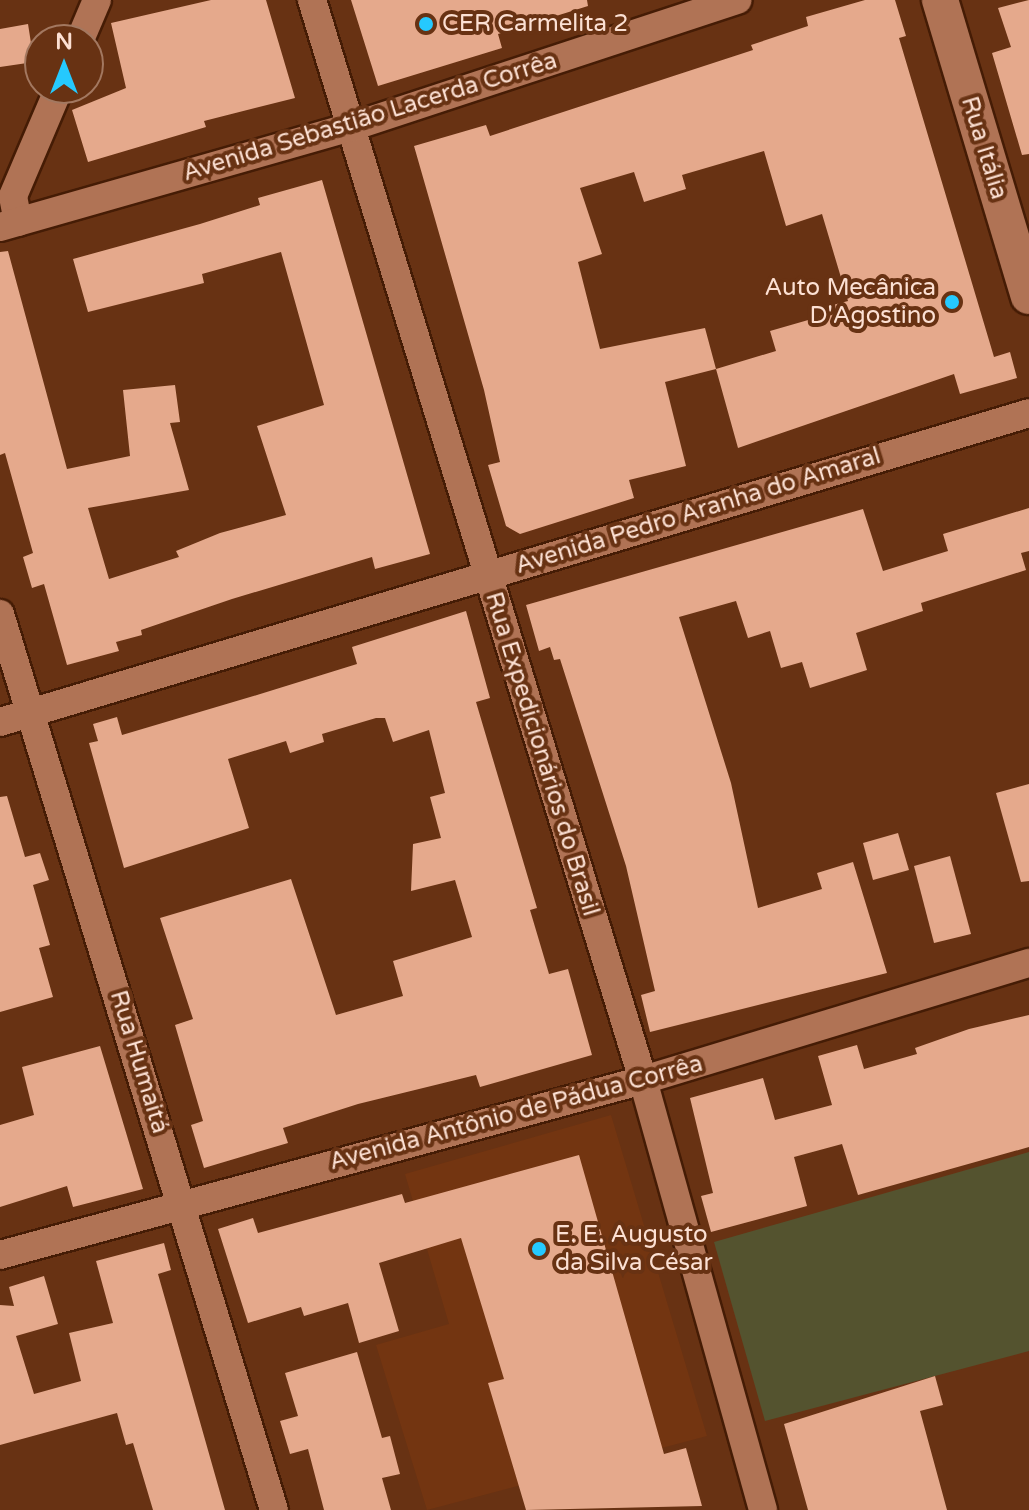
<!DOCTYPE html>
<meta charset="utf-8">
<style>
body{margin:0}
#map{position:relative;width:1029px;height:1510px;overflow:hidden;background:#683213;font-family:"Varela Round",sans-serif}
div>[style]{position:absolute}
.built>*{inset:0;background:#733511}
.green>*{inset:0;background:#54532f}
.building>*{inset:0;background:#e5a98c}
.roads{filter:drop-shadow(2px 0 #451c05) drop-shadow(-2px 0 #451c05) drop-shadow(0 2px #451c05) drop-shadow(0 -2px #451c05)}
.minor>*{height:28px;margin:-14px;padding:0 14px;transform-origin:14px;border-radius:14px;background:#b07355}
.tertiary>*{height:36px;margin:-18px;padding:0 18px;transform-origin:18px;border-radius:18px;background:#b07355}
.dots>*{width:22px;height:22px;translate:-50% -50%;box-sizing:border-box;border:4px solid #683213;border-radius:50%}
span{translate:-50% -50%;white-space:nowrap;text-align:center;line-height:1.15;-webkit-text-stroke:8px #683213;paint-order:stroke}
.poi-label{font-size:24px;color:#fce0d3}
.left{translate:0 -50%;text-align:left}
.right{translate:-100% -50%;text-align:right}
.street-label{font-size:24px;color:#fce0d3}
.north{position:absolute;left:24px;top:24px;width:80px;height:80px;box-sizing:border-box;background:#683213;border:2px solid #a37860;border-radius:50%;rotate:0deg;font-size:22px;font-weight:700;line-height:32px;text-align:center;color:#fce0d3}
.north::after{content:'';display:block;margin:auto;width:28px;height:36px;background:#25c9fe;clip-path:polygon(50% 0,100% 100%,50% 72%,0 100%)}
</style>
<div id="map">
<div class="built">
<div style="clip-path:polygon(611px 1115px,707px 1436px,427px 1510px,376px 1345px,449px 1324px,405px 1174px)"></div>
</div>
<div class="green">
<div style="clip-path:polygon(1029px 1152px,1029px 1351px,765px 1421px,714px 1242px)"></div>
</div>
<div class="building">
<div style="clip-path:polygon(211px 0,266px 0,295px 98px,204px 121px,206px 127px,88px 162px,72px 110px,126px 88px,111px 23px)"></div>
<div style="clip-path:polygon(351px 0,587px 0,588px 6px,498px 34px,502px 48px,378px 86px)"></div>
<div style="clip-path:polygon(evenodd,865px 0,895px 0,906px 36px,899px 38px,994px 357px,1010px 352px,1017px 378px,960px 394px,954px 374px,738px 448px,716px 369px,665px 382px,686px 466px,629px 480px,634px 498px,520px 534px,506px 526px,488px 465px,500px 462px,484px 390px,414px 146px,486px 125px,490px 136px,753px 50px,751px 45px,808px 26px,806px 17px,865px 0,764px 151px,786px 226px,822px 214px,848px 301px,833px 305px,836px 312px,770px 331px,776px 351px,716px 369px,705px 328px,600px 349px,578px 262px,602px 254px,580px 188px,634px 172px,644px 202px,686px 189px,682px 175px,764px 151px)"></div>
<div style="clip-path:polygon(1029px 0,1029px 154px,1022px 155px,992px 53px,1011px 47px,998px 8px)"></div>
<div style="clip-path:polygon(28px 24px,34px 62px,0 67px,0 29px)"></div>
<div style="clip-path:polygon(322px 180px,430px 554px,375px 569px,372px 557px,232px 599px,141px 630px,142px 635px,116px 642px,119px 651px,67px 665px,44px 584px,32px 588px,23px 557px,33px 553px,5px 453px,0 455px,0 252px,8px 251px,67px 469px,130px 456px,123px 390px,175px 385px,180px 422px,170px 423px,189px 490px,88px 508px,109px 579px,179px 557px,176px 551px,220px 533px,286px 515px,257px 426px,324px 405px,281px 252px,202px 274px,204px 283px,88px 312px,73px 259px,200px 224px,260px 205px,258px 198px)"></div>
<div style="clip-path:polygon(1029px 508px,1029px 551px,1021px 553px,1026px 570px,921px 603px,923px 611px,856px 633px,867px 670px,810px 688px,802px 662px,781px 668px,770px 631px,748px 638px,736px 601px,679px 617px,731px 783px,758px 908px,822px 889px,817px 873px,853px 862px,887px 973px,650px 1032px,641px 995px,655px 991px,626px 866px,560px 659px,554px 660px,550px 647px,539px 651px,526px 605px,863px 509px,883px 571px,948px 551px,943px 534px)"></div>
<div style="clip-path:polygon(466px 611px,490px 698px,476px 702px,537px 908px,530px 910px,549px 974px,568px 969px,592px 1055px,480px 1087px,476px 1075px,358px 1104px,283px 1128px,288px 1143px,204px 1168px,191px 1125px,203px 1121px,175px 1025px,193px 1019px,160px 918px,291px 879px,336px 1015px,403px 996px,393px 961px,472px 937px,455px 880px,411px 891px,413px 844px,441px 838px,430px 797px,445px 793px,429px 730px,393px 742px,385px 718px,376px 718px,322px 734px,324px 742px,290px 753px,286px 741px,228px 759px,249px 828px,124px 868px,89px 743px,98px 741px,93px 724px,117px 717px,122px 735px,257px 695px,357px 664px,352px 647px)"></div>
<div style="clip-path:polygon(1029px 784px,1029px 881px,1021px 882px,996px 793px)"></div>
<div style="clip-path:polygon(7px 796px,25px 857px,40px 853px,49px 880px,33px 885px,50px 945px,39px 948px,53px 997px,0 1012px,0 797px)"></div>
<div style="clip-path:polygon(898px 833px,909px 870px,873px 880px,863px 843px)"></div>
<div style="clip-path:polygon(950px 856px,971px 934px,934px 943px,914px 866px)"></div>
<div style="clip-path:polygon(1029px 1015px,1029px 1147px,858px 1195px,842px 1144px,794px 1157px,807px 1206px,711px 1232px,701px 1196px,713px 1193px,690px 1098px,763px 1078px,775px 1120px,832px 1105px,818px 1056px,857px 1045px,864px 1069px,917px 1054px,915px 1048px,969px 1029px)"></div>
<div style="clip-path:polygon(100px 1046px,143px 1189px,73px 1207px,67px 1186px,0 1207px,0 1125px,34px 1115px,22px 1067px)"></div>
<div style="clip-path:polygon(579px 1155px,664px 1454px,686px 1448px,702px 1506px,526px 1510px,488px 1383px,504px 1379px,461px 1238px,379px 1263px,399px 1331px,359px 1343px,348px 1303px,304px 1316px,301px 1307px,248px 1323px,218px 1229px,253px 1218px,258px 1233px,402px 1194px,405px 1203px)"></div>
<div style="clip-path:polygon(164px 1243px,171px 1270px,158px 1274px,225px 1510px,153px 1510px,133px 1443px,126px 1445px,117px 1413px,0 1445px,0 1305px,14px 1306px,9px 1287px,44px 1276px,58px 1324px,16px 1336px,34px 1394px,81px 1381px,69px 1333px,113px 1323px,96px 1261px)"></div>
<div style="clip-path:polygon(357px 1352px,382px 1438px,390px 1436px,400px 1474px,382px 1478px,391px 1510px,324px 1510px,308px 1449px,290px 1454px,280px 1421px,298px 1416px,285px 1373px)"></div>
<div style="clip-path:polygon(935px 1376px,943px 1405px,920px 1411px,947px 1510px,808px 1510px,784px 1424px)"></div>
</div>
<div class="roads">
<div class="minor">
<div style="left:312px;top:0;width:1130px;rotate:72.96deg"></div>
<div style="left:643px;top:1080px;width:446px;rotate:74.4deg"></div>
<div style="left:80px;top:40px;width:43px;rotate:-67deg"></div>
<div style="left:18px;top:222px;width:26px;rotate:-101deg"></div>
<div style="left:13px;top:196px;width:117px;rotate:-66.9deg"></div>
<div style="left:0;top:227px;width:362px;rotate:-15.9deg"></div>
<div style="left:348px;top:128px;width:410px;rotate:-18.2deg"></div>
<div style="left:0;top:614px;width:937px;rotate:73deg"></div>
<div style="left:0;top:722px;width:1074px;rotate:-16.71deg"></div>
<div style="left:0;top:1255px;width:666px;rotate:-15.22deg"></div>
<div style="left:643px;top:1080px;width:403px;rotate:-16.9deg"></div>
</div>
<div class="tertiary">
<div style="left:940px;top:0;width:309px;rotate:73.3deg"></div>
</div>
</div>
<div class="dots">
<div style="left:426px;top:24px;background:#25c9fe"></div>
<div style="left:952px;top:302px;background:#25c9fe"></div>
<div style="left:539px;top:1249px;background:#25c9fe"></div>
</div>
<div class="poi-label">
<span class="left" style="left:442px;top:24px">CER Carmelita 2</span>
<span class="right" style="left:936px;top:302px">Auto Mecânica<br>D'Agostino</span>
<span class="left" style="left:555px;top:1249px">E. E. Augusto<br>da Silva César</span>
</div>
<div class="street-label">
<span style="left:370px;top:117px;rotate:-17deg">Avenida Sebastião Lacerda Corrêa</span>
<span style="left:984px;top:148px;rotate:73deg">Rua Itália</span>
<span style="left:698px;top:511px;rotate:-17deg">Avenida Pedro Aranha do Amaral</span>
<span style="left:542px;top:754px;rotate:73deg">Rua Expedicionários do Brasil</span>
<span style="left:139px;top:1062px;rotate:73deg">Rua Humaitá</span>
<span style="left:516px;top:1113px;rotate:-15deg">Avenida Antônio de Pádua Corrêa</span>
</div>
<div class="north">N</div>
</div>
